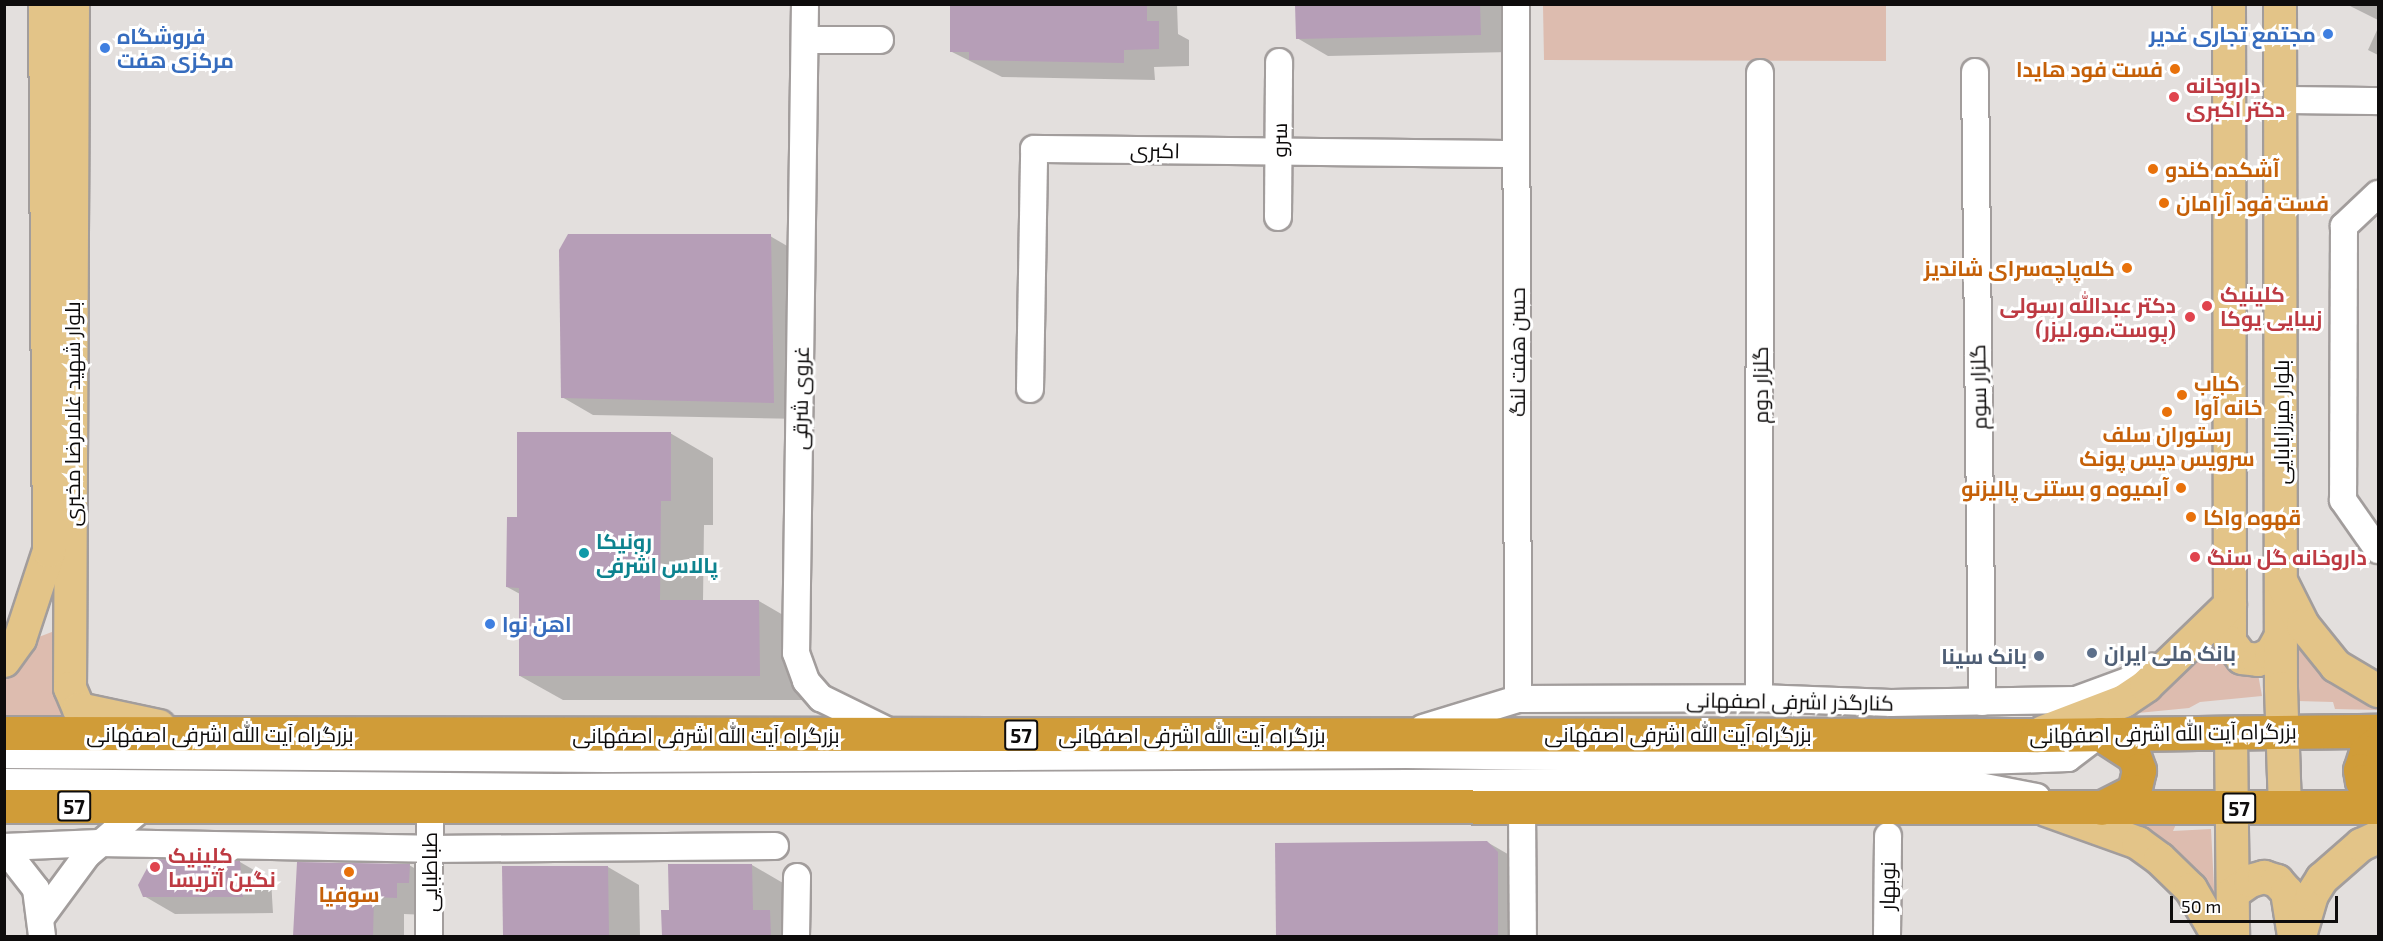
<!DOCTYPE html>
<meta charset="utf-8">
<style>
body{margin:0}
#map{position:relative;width:2383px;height:941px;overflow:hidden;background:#e3dfdd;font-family:"Exo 2",Cairo,sans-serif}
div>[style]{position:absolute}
.green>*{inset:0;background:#ddbcaf}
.shadow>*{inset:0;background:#0003}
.building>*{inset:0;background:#b69eb7}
.roads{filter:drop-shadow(2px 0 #a29d9c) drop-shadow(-2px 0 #a29d9c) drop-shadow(0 2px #a29d9c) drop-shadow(0 -2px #a29d9c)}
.minor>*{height:26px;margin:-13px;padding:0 13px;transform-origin:13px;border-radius:13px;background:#fff}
.major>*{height:32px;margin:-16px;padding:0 16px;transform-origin:16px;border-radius:16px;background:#e3c488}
.highway>*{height:33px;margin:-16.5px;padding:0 16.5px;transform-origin:16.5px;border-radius:16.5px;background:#d09c38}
.dots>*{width:16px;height:16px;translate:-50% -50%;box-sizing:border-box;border:3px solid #fff;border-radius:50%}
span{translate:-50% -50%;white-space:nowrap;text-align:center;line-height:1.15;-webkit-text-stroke:6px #fff;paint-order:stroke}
.shield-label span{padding:2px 4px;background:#fff;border:2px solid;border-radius:4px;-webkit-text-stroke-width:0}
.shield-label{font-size:20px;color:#0e0c0c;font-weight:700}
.shop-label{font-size:21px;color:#366cbe;font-weight:700}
.right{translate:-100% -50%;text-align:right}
.left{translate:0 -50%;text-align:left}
.food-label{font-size:21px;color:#c56008;font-weight:700}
.health-label{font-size:21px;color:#be3a42;font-weight:700}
.street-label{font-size:21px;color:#0e0c0c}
.culture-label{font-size:21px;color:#0d838f;font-weight:700}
.service-label{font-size:21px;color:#4e5e75;font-weight:700}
.frame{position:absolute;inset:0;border:6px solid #0e0c0c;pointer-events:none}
.scale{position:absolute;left:2170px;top:896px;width:168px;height:27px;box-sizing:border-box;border:3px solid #0e0c0c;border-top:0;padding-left:8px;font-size:18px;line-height:21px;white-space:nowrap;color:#0e0c0c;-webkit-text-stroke:4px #fff;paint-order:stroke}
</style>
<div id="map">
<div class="green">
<div style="clip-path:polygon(1543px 5px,1886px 5px,1886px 61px,1544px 60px)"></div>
<div style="clip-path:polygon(2292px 626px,2378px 701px,2378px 710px,2335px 709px,2333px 702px,2297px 701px)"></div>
<div style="clip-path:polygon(2213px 629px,2258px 674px,2262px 696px,2200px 702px,2189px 708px,2097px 717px)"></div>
<div style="clip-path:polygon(57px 630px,91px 718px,5px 722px,4px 678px,31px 640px)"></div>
<div style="clip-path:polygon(2177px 822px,2173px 831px,2211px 829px,2215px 906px,2100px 823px)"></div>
</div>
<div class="shadow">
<div style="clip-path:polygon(951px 4px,1177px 4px,1178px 34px,1189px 40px,1189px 66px,1154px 67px,1155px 80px,1002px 77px,952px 52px)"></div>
<div style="clip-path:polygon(1296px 4px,1510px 4px,1511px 52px,1328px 56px,1297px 38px)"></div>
<div style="clip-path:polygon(2346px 4px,2378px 4px,2378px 20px)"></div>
<div style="clip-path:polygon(2378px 28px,2378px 55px,2368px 50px)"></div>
<div style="clip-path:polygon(770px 236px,801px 254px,804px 419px,593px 415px,562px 397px)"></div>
<div style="clip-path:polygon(670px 433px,713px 458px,713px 525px,704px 525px,703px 601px,759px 601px,802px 626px,802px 700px,563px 700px,520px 676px,520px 594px,507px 587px,518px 518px)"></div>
<div style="clip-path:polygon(1487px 842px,1518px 860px,1528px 936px,1277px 936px,1276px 844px)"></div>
<div style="clip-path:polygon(240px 862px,271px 880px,273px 913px,175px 914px,144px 896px)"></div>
<div style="clip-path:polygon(299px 863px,409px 865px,440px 883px,427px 915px,404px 914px,404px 936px,295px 936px)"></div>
<div style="clip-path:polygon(752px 865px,783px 883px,783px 919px,800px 929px,801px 936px,663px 936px,662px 912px,671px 912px)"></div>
<div style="clip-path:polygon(504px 867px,608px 867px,639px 885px,640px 936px,503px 936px)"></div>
</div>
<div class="building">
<div style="clip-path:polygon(950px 4px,1147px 4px,1147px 21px,1159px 21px,1159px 49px,1124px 50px,1124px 63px,969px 60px,969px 52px,950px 52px)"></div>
<div style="clip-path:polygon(1295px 4px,1480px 4px,1481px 35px,1296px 39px)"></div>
<div style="clip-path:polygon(568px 234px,771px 234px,774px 403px,561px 398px,559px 250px)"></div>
<div style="clip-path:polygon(517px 432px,671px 432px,671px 501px,661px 501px,660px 600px,759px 600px,760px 676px,519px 676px,519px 588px,506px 587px,507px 517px,517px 517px)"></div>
<div style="clip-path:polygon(1487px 841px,1498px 852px,1498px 936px,1276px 936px,1275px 843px)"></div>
<div style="clip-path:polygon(152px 859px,240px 861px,243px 897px,143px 897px,138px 885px)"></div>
<div style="clip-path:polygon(297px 862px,410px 864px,409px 883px,397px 883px,397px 898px,374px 897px,373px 936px,293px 936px)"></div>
<div style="clip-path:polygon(668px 864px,752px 864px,753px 910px,770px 910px,771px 936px,662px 936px,661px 910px,669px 910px)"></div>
<div style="clip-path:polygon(502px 866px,608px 866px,609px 936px,503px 936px)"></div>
</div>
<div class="roads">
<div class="minor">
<div style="left:805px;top:4px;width:649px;rotate:90.79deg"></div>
<div style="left:796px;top:653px;width:30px;rotate:70deg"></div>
<div style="left:806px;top:681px;width:23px;rotate:49deg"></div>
<div style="left:821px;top:698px;width:72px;rotate:26.2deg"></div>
<div style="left:1516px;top:4px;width:695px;rotate:89.84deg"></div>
<div style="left:805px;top:40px;width:75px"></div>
<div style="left:1975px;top:72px;width:630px;rotate:89.36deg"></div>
<div style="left:2281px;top:100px;width:97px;rotate:0.6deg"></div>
<div style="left:2378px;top:194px;width:47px;rotate:136.7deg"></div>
<div style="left:2344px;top:226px;width:274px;rotate:90.2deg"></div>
<div style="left:2343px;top:500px;width:61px;rotate:55deg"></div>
<div style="left:1278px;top:217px;width:155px;rotate:-89.6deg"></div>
<div style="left:1030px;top:389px;width:240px;rotate:-89deg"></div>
<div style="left:1034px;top:149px;width:482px;rotate:0.6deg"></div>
<div style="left:1759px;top:698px;width:625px;rotate:-89.91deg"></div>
<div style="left:1423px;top:728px;width:99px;rotate:-17deg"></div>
<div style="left:1518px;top:699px;width:241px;rotate:-0.2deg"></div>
<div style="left:1759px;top:698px;width:132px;rotate:2.2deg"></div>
<div style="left:1891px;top:703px;width:185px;rotate:-0.9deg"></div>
<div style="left:2076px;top:700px;width:58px;rotate:-20.3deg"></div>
<div style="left:2130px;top:680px;width:26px;rotate:-31deg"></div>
<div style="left:4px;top:755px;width:603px;rotate:0.38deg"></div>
<div style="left:607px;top:759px;width:799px;rotate:-0.29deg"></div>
<div style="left:1406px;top:755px;width:549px;rotate:0.73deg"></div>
<div style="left:1955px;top:762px;width:113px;rotate:-2deg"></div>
<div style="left:2068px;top:758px;width:40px;rotate:-37deg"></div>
<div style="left:4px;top:782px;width:552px;rotate:0.52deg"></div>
<div style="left:556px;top:787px;width:1265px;rotate:-0.27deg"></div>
<div style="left:1821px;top:781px;width:143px;rotate:0.8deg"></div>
<div style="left:1964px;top:783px;width:74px;rotate:10.9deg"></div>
<div style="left:1522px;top:807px;width:129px;rotate:89.6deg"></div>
<div style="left:4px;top:847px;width:95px;rotate:-2.4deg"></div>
<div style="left:99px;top:843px;width:331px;rotate:1deg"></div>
<div style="left:430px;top:849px;width:345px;rotate:-0.5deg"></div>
<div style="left:4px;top:848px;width:52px;rotate:52deg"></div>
<div style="left:36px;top:889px;width:47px;rotate:82.7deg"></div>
<div style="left:42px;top:916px;width:76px;rotate:-53.6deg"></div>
<div style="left:87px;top:855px;width:75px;rotate:-40.7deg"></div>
<div style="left:429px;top:936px;width:128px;rotate:-89.6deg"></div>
<div style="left:796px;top:936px;width:59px;rotate:-89deg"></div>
<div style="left:1887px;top:936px;width:100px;rotate:-89.4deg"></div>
</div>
<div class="major">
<div style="left:73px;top:4px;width:684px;rotate:90.25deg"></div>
<div style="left:70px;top:688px;width:23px;rotate:67deg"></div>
<div style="left:79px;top:709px;width:82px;rotate:12deg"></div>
<div style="left:2229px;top:4px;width:638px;rotate:89.91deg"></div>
<div style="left:2230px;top:642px;width:20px;rotate:53deg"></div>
<div style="left:2242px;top:658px;width:16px;rotate:7deg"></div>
<div style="left:2258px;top:660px;width:14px;rotate:-25deg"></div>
<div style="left:2271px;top:654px;width:21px;rotate:-61deg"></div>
<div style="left:2280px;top:4px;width:684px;rotate:89.92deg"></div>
<div style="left:2281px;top:688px;width:120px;rotate:88.1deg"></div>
<div style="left:2283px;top:585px;width:45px;rotate:63.4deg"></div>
<div style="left:2303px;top:625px;width:53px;rotate:51.2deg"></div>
<div style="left:2336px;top:666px;width:49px;rotate:30.8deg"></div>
<div style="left:4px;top:661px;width:27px;rotate:-54deg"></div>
<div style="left:20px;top:639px;width:93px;rotate:-71.8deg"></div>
<div style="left:49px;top:551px;width:547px;rotate:-90.42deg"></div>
<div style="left:2043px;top:732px;width:87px;rotate:-20.9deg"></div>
<div style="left:2124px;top:701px;width:27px;rotate:-34deg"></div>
<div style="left:2146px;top:686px;width:117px;rotate:-44deg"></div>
<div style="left:2231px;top:733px;width:203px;rotate:89.4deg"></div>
<div style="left:2046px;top:810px;width:98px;rotate:19.7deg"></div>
<div style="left:2138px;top:843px;width:27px;rotate:36deg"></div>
<div style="left:2160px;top:859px;width:43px;rotate:44.1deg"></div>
<div style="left:2191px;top:889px;width:54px;rotate:60.1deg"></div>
<div style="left:2233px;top:893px;width:21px;rotate:-35deg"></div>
<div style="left:2250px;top:881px;width:15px;rotate:-16deg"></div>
<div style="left:2264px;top:877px;width:14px;rotate:17deg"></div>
<div style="left:2277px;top:881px;width:15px;rotate:48deg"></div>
<div style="left:2287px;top:892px;width:45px;rotate:81deg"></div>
<div style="left:2300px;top:936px;width:43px;rotate:-73.7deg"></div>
<div style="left:2312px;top:895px;width:19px;rotate:-58deg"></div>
<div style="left:2322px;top:879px;width:52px;rotate:-41.1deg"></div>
<div style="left:2361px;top:845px;width:19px;rotate:-25deg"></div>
</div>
<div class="highway">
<div style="left:4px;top:733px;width:2033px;rotate:0.06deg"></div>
<div style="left:2037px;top:735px;width:341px;rotate:-0.7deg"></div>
<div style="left:2100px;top:734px;width:40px;rotate:32.9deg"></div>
<div style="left:2134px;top:756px;width:15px;rotate:70deg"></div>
<div style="left:2139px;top:770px;width:22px;rotate:103deg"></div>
<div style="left:2134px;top:791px;width:37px;rotate:153deg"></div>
<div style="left:2378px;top:742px;width:16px;rotate:140deg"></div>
<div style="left:2366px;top:752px;width:19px;rotate:108deg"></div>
<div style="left:2360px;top:770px;width:11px;rotate:80deg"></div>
<div style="left:2362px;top:781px;width:22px;rotate:43deg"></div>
<div style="left:4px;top:806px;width:2374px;rotate:0.02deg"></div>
</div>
</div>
<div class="dots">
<div style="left:2328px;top:34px;background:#3f7fe0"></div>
<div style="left:105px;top:48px;background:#3f7fe0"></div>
<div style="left:2175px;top:69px;background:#e8710a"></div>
<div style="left:2174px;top:97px;background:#e0444e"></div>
<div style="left:2153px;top:169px;background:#e8710a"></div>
<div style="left:2164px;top:203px;background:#e8710a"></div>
<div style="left:2127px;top:268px;background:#e8710a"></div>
<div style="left:2207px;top:306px;background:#e0444e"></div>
<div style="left:2190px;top:317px;background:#e0444e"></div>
<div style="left:2182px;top:395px;background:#e8710a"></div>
<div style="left:2167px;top:412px;background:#e8710a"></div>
<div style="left:2181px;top:488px;background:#e8710a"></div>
<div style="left:2191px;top:517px;background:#e8710a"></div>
<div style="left:584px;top:553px;background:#0f9aa8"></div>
<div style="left:2195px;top:557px;background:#e0444e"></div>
<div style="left:490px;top:624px;background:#3f7fe0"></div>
<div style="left:2092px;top:653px;background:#5c6f8a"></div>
<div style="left:2039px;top:656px;background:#5c6f8a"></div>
<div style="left:155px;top:867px;background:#e0444e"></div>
<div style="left:349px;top:872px;background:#e8710a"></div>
</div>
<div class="shield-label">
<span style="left:1021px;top:735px">57</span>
<span style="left:74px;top:806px">57</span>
<span style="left:2239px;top:808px">57</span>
</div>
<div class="shop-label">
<span class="right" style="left:2316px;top:34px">مجتمع تجاری غدیر</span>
<span class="left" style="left:117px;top:48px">فروشگاه<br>مرکزی هفت</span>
<span class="left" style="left:502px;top:624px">اهن نوا</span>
</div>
<div class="food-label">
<span class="right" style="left:2163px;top:69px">فست فود هایدا</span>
<span class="left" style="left:2165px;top:169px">آشکده کندو</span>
<span class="left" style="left:2176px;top:203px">فست فود آرامان</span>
<span class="right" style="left:2115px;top:268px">کله‌پاچه‌سرای شاندیز</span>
<span class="left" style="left:2194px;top:395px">کباب<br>خانه آوا</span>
<span style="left:2167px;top:446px">رستوران سلف<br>سرویس دیس پونک</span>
<span class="right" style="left:2169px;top:488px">آبمیوه و بستنی پالیزنو</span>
<span class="left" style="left:2203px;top:517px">قهوه واکا</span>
<span style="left:349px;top:894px">سوفیا</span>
</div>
<div class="health-label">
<span class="left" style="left:2186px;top:97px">داروخانه<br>دکتر اکبری</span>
<span class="left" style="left:2220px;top:306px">کلینیک<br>زیبایی یوکا</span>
<span class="right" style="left:2176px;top:317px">دکتر عبدالله رسولی<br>(پوست،مو،لیزر)</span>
<span class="left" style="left:2207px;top:557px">داروخانه گل سنگ</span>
<span class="left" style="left:168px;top:867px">کلینیک<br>نگین آتریسا</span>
</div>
<div class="street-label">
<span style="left:1279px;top:140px;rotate:-90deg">سرو</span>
<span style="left:1155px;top:150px;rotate:1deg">اکبری</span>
<span style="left:1517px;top:352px;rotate:-90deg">حسن هفت لنگ</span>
<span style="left:1760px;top:385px;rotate:-90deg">گلزار دوم</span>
<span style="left:1978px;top:387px;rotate:-91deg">گلزار سوم</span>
<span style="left:800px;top:398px;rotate:-89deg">غروی شرقی</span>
<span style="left:72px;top:414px;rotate:-90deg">بلوار شهید غلامرضا مخبری</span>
<span style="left:2281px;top:422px;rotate:-90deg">بلوار میرزابابایی</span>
<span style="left:1790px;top:701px;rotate:1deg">کنارگذر اشرفی اصفهانی</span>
<span style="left:2163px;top:733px;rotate:-1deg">بزرگراه آیت الله اشرفی اصفهانی</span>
<span style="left:220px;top:734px">بزرگراه آیت الله اشرفی اصفهانی</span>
<span style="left:1678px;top:734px">بزرگراه آیت الله اشرفی اصفهانی</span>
<span style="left:706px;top:735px">بزرگراه آیت الله اشرفی اصفهانی</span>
<span style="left:1192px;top:735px">بزرگراه آیت الله اشرفی اصفهانی</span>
<span style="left:429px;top:872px;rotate:-90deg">طباطبایی</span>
<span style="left:1887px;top:886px;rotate:-89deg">نوبهار</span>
</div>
<div class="culture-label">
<span class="left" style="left:596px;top:553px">رونیکا<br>پالاس اشرفی</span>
</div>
<div class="service-label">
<span class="left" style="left:2104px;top:653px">بانک ملی ایران</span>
<span class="right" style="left:2027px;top:656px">بانک سینا</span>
</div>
<div class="frame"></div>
<div class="scale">50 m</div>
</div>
